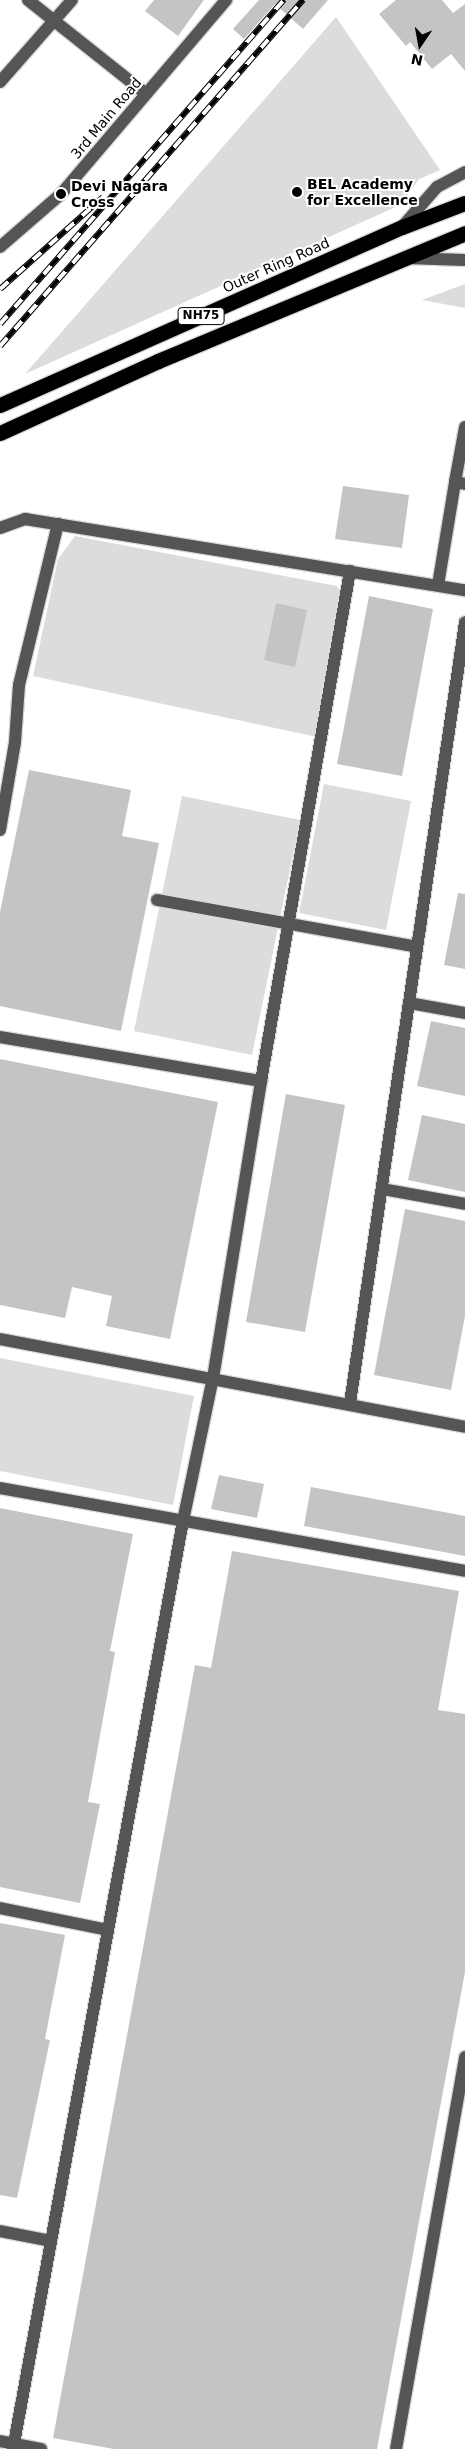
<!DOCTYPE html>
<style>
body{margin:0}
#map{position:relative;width:465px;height:2449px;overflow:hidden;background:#fff;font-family:"DejaVu Sans",sans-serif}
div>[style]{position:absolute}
.green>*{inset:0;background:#dcdcdc}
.building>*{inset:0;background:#c4c4c4}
.roads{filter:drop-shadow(1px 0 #dbdbdb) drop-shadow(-1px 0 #dbdbdb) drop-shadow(0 1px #dbdbdb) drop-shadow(0 -1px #dbdbdb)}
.minor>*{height:12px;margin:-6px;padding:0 6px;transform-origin:6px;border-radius:6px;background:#555}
.highway>*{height:15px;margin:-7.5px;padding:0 7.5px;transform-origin:7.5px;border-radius:7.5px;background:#000}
.rail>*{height:5.5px;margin-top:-2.75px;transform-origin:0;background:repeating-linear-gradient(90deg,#fff 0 11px,#000 0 22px);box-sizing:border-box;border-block:1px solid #000}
.dots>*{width:14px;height:14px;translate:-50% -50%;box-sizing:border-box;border:2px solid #fff;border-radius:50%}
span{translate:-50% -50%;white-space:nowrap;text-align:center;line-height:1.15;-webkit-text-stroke:4px #fff;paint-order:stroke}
.shield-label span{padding:1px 4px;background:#fff;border:1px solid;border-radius:4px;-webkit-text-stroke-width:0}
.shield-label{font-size:12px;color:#000;font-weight:700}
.street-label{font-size:14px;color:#000}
.poi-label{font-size:14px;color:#000;font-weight:700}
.left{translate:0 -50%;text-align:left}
.north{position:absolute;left:395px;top:20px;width:50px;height:50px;-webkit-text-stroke:4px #fff;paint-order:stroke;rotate:192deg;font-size:14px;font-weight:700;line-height:20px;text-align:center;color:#000}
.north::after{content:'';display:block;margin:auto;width:18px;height:22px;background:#000;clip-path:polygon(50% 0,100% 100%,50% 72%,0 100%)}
</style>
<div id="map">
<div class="green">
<div style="clip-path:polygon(336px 17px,440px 170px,419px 179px,400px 205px,25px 374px)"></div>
<div style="clip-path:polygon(465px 284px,465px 308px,422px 300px)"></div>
<div style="clip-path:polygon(75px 536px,337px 586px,343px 596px,317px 737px,33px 676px,58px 559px)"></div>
<div style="clip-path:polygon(324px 784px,411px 801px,386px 930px,299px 913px)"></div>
<div style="clip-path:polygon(182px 796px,300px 820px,252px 1055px,134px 1031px)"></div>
<div style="clip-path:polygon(0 1358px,194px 1396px,173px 1505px,0 1471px)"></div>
</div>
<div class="building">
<div style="clip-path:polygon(154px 0,204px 0,178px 36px,145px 11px)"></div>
<div style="clip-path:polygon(259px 0,328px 0,303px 29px,275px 4px,244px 39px,233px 29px)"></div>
<div style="clip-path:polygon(396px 0,442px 0,453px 13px,465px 4px,465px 71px,451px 54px,432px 69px,410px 42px,406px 46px,379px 14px)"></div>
<div style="clip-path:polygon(343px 486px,409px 495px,402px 548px,335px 539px)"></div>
<div style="clip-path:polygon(369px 596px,433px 609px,402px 776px,337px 764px)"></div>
<div style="clip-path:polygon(276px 603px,307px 610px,295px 667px,264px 660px)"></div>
<div style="clip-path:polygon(29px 770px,131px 790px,122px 836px,159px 843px,121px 1031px,0 1006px,0 912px)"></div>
<div style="clip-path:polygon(458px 893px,465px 894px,465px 969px,444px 965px)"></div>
<div style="clip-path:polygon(431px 1021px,465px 1028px,465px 1096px,417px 1086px)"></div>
<div style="clip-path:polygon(0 1059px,218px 1102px,170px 1339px,106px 1326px,112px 1296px,72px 1287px,65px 1318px,0 1305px)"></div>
<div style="clip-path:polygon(286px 1094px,345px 1105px,305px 1332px,246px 1322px)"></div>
<div style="clip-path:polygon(422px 1115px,465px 1124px,465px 1192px,408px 1180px)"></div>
<div style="clip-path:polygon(405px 1209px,465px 1221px,465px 1316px,451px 1390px,374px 1375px)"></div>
<div style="clip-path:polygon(219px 1475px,264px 1484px,257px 1518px,211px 1509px)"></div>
<div style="clip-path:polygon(311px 1487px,465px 1516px,465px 1556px,304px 1526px)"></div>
<div style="clip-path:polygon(0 1508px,133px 1534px,110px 1651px,115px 1652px,88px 1802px,100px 1804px,80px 1903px,0 1887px)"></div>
<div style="clip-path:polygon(232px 1551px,459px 1591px,438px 1710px,465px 1714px,465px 1972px,377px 2449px,114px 2449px,53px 2438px,195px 1665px,211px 1668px)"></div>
<div style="clip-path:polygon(0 1923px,65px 1935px,45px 2039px,50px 2040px,17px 2198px,0 2195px)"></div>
</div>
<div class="roads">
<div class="minor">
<div style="left:28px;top:0;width:151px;rotate:38.5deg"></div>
<div style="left:0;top:82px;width:109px;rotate:-48.7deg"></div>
<div style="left:402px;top:227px;width:53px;rotate:-48.8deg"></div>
<div style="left:437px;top:187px;width:32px;rotate:-28deg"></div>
<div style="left:0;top:247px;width:81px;rotate:-41deg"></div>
<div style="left:61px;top:194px;width:255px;rotate:-49.6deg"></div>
<div style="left:405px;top:258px;width:60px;rotate:1.9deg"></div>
<div style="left:465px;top:427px;width:56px;rotate:100.3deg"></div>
<div style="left:455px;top:482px;width:10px;rotate:11deg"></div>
<div style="left:0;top:528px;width:27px;rotate:-20deg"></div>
<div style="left:25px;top:519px;width:446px;rotate:9.2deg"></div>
<div style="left:438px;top:585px;width:104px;rotate:-80.6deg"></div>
<div style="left:0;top:830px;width:89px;rotate:-80.3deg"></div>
<div style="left:15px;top:742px;width:57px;rotate:-86deg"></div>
<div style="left:19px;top:685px;width:166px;rotate:-76.4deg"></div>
<div style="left:157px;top:900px;width:264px;rotate:10.2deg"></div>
<div style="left:409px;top:1003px;width:57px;rotate:10.1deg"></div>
<div style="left:0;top:1037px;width:265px;rotate:9.6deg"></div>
<div style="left:382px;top:1189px;width:84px;rotate:10.2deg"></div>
<div style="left:0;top:1339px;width:473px;rotate:10.7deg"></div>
<div style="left:350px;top:1403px;width:789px;rotate:-81.62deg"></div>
<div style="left:0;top:1488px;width:472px;rotate:10.1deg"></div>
<div style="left:0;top:1908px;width:110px;rotate:11.5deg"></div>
<div style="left:0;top:2231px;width:52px;rotate:11.1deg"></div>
<div style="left:0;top:2441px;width:42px;rotate:11deg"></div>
<div style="left:13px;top:2449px;width:943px;rotate:-79.62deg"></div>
<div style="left:183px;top:1521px;width:146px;rotate:-78.2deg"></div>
<div style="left:213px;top:1378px;width:301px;rotate:-80.8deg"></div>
<div style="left:261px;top:1081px;width:518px;rotate:-80.1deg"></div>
<div style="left:396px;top:2449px;width:398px;rotate:-80deg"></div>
</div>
<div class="highway">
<div style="left:0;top:405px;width:440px;rotate:-23.9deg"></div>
<div style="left:402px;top:227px;width:67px;rotate:-20.9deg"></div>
<div style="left:0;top:433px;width:174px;rotate:-24.5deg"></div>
<div style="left:158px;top:361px;width:333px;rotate:-22.6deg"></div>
</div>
</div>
<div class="rail">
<div style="left:0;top:289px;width:138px;rotate:-41.8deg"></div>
<div style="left:0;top:324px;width:431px;rotate:-48.8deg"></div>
<div style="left:0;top:346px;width:460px;rotate:-48.8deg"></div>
</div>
<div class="dots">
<div style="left:297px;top:192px;background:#000"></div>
<div style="left:61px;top:194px;background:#000"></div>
</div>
<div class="shield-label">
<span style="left:201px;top:316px">NH75</span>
</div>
<div class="street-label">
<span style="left:106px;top:118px;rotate:-50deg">3rd Main Road</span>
<span style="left:276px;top:265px;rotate:-24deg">Outer Ring Road</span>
</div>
<div class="poi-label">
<span class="left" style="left:307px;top:192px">BEL Academy<br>for Excellence</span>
<span class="left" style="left:71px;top:194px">Devi Nagara<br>Cross</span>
</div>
<div class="north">N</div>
</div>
